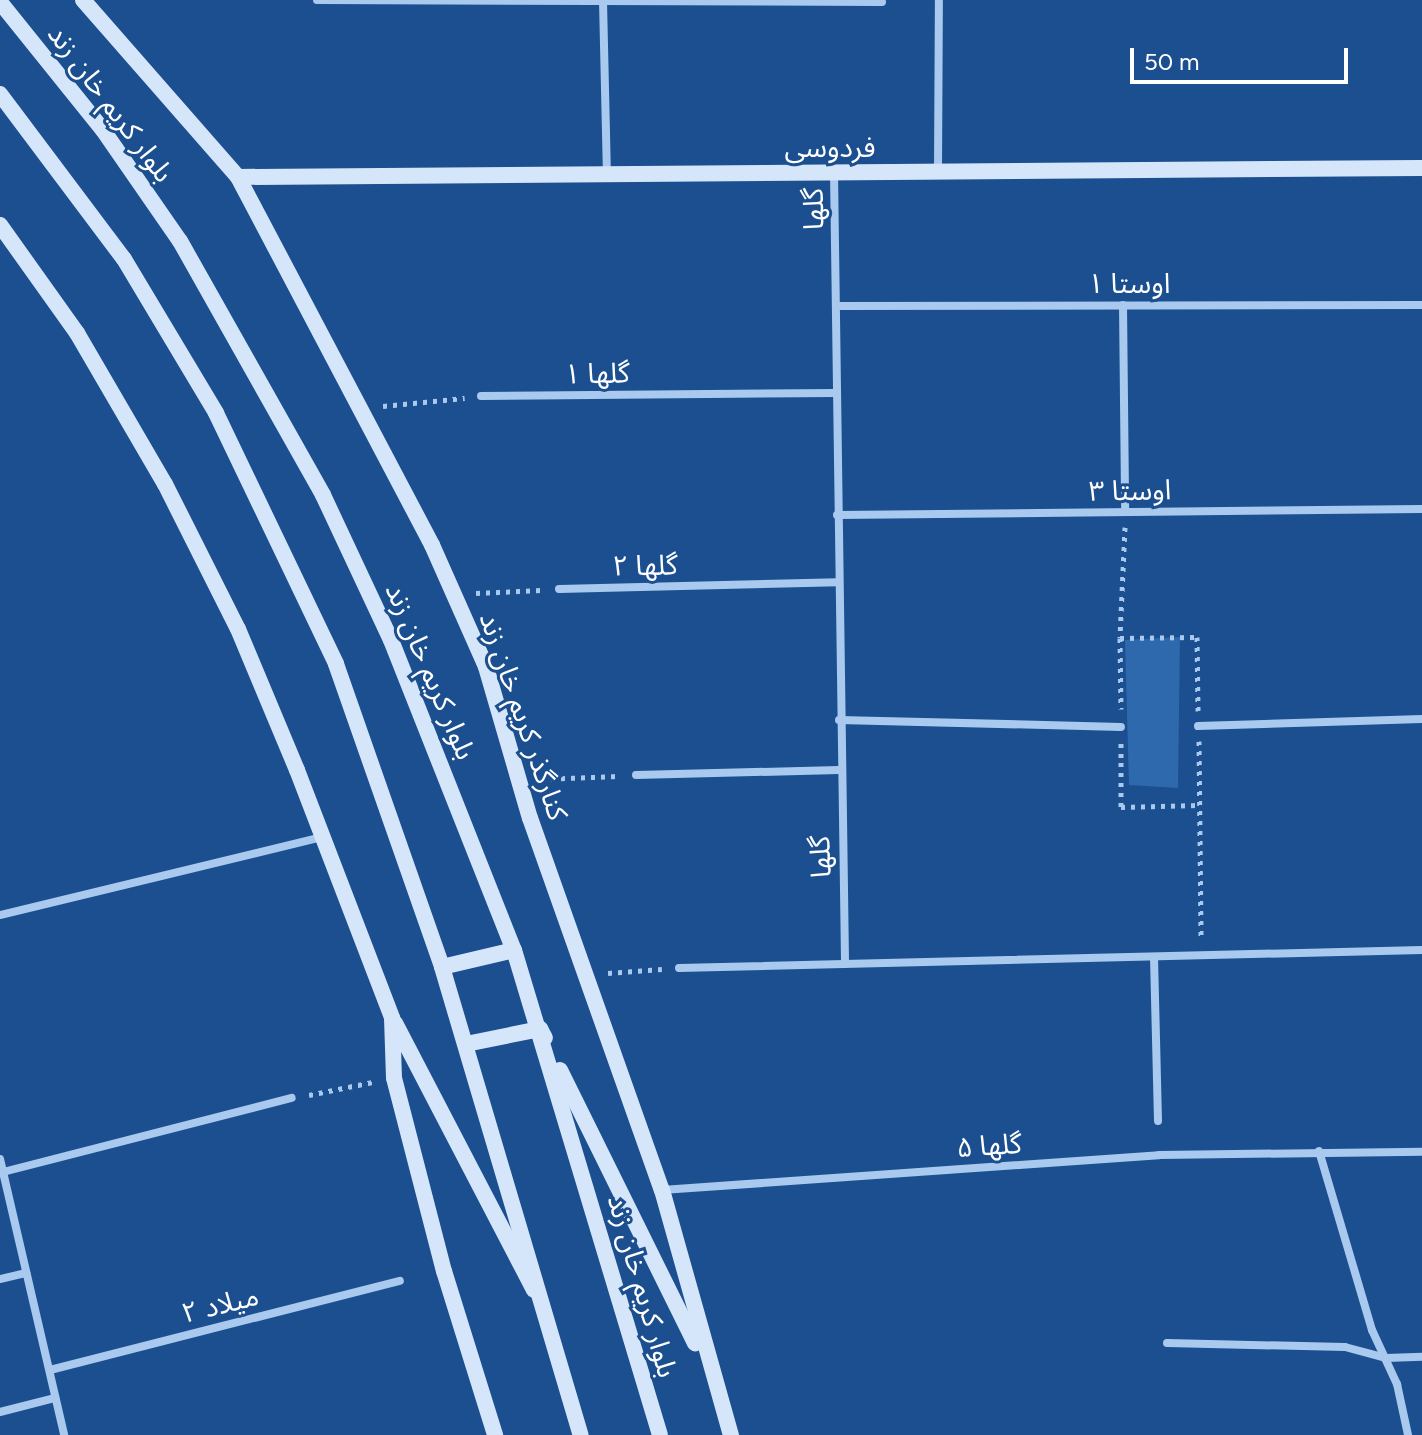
<!DOCTYPE html>
<meta charset="utf-8">
<style>
body{margin:0}
#map{position:relative;width:1422px;height:1435px;overflow:hidden;background:#1b4f8f;font-family:Figtree,"Noto Sans Arabic",sans-serif}
div>[style]{position:absolute}
.green>*{inset:0;background:#2e69ad}
.path>*{height:5px;margin-top:-2.5px;transform-origin:0;background:repeating-linear-gradient(90deg,#a9c9ee 0 4px,transparent 0 10px)}
.street>*{height:8px;margin:-4px;padding:0 4px;transform-origin:4px;border-radius:4px;background:#a9c9ee}
.secondary>*{height:16px;margin:-8px;padding:0 8px;transform-origin:8px;border-radius:8px;background:#d6e6fa}
span{translate:-50% -50%;white-space:nowrap;text-align:center;line-height:1.15;-webkit-text-stroke:6px #1b4f8f;paint-order:stroke}
.street-label{font-size:28px;color:#fff}
.scale{position:absolute;left:1130px;top:48px;width:218px;height:36px;box-sizing:border-box;border:4px solid #fff;border-top:0;padding-left:10px;font-size:24px;line-height:28px;white-space:nowrap;color:#fff;-webkit-text-stroke:6px #1b4f8f;paint-order:stroke}
</style>
<div id="map">
<div class="green">
<div style="clip-path:polygon(1180px 637px,1178px 788px,1129px 785px,1125px 640px)"></div>
</div>
<div class="path">
<div style="left:383px;top:406px;width:82px;rotate:-5.6deg"></div>
<div style="left:1125px;top:527px;width:111px;rotate:92.6deg"></div>
<div style="left:1120px;top:638px;width:77px;rotate:-0.7deg"></div>
<div style="left:1197px;top:637px;width:74px;rotate:89.2deg"></div>
<div style="left:476px;top:593px;width:66px;rotate:-2.6deg"></div>
<div style="left:1120px;top:638px;width:71px;rotate:89.2deg"></div>
<div style="left:1199px;top:741px;width:198px;rotate:89.4deg"></div>
<div style="left:1121px;top:743px;width:64px;rotate:90deg"></div>
<div style="left:1121px;top:807px;width:78px;rotate:-1.5deg"></div>
<div style="left:541px;top:779px;width:78px;rotate:-2.2deg"></div>
<div style="left:608px;top:973px;width:54px;rotate:-4.2deg"></div>
<div style="left:309px;top:1095px;width:65px;rotate:-11.5deg"></div>
</div>
<div class="street">
<div style="left:317px;top:0;width:565px;rotate:0.2deg"></div>
<div style="left:603px;top:1px;width:173px;rotate:88.7deg"></div>
<div style="left:938px;top:171px;width:171px;rotate:-89.7deg"></div>
<div style="left:834px;top:173px;width:791px;rotate:89.2deg"></div>
<div style="left:1123px;top:305px;width:207px;rotate:89.4deg"></div>
<div style="left:836px;top:306px;width:586px;rotate:-0.1deg"></div>
<div style="left:481px;top:396px;width:355px;rotate:-0.5deg"></div>
<div style="left:837px;top:515px;width:585px;rotate:-0.59deg"></div>
<div style="left:559px;top:589px;width:279px;rotate:-1.4deg"></div>
<div style="left:839px;top:720px;width:282px;rotate:1.4deg"></div>
<div style="left:1198px;top:726px;width:224px;rotate:-1.8deg"></div>
<div style="left:636px;top:775px;width:203px;rotate:-1.4deg"></div>
<div style="left:0;top:915px;width:331px;rotate:-13.6deg"></div>
<div style="left:1154px;top:957px;width:164px;rotate:88.6deg"></div>
<div style="left:679px;top:968px;width:743px;rotate:-1.39deg"></div>
<div style="left:1319px;top:1151px;width:187px;rotate:73.5deg"></div>
<div style="left:1372px;top:1330px;width:60px;rotate:65.2deg"></div>
<div style="left:1397px;top:1384px;width:52px;rotate:77.8deg"></div>
<div style="left:0;top:1159px;width:283px;rotate:76.9deg"></div>
<div style="left:3px;top:1172px;width:298px;rotate:-14.4deg"></div>
<div style="left:662px;top:1190px;width:498px;rotate:-4deg"></div>
<div style="left:1159px;top:1155px;width:263px;rotate:-0.7deg"></div>
<div style="left:0;top:1279px;width:27px;rotate:-13deg"></div>
<div style="left:1167px;top:1343px;width:178px;rotate:1.3deg"></div>
<div style="left:1345px;top:1347px;width:42px;rotate:15deg"></div>
<div style="left:1386px;top:1358px;width:36px;rotate:-2deg"></div>
<div style="left:50px;top:1370px;width:361px;rotate:-14.3deg"></div>
<div style="left:0;top:1412px;width:57px;rotate:-14.3deg"></div>
</div>
<div class="secondary">
<div style="left:83px;top:0;width:235px;rotate:48.8deg"></div>
<div style="left:238px;top:177px;width:416px;rotate:62.2deg"></div>
<div style="left:432px;top:545px;width:133px;rotate:66.1deg"></div>
<div style="left:486px;top:667px;width:157px;rotate:73.8deg"></div>
<div style="left:530px;top:818px;width:395px;rotate:70.5deg"></div>
<div style="left:662px;top:1190px;width:255px;rotate:74.3deg"></div>
<div style="left:0;top:2px;width:164px;rotate:51.2deg"></div>
<div style="left:103px;top:130px;width:135px;rotate:55.3deg"></div>
<div style="left:180px;top:241px;width:291px;rotate:60.6deg"></div>
<div style="left:323px;top:495px;width:160px;rotate:64.9deg"></div>
<div style="left:391px;top:640px;width:334px;rotate:68.4deg"></div>
<div style="left:514px;top:950px;width:506px;rotate:73.25deg"></div>
<div style="left:0;top:94px;width:206px;rotate:53.1deg"></div>
<div style="left:124px;top:259px;width:179px;rotate:59.1deg"></div>
<div style="left:216px;top:413px;width:278px;rotate:64.4deg"></div>
<div style="left:336px;top:664px;width:321px;rotate:70.7deg"></div>
<div style="left:442px;top:967px;width:488px;rotate:73.5deg"></div>
<div style="left:238px;top:177px;width:1184px;rotate:-0.44deg"></div>
<div style="left:0;top:225px;width:133px;rotate:54.5deg"></div>
<div style="left:77px;top:333px;width:175px;rotate:59.8deg"></div>
<div style="left:165px;top:484px;width:162px;rotate:63.3deg"></div>
<div style="left:238px;top:629px;width:153px;rotate:67.3deg"></div>
<div style="left:297px;top:770px;width:266px;rotate:69deg"></div>
<div style="left:392px;top:1018px;width:60px;rotate:88.1deg"></div>
<div style="left:394px;top:1078px;width:199px;rotate:75.5deg"></div>
<div style="left:444px;top:1271px;width:172px;rotate:72.7deg"></div>
<div style="left:442px;top:967px;width:74px;rotate:-13.3deg"></div>
<div style="left:395px;top:1023px;width:301px;rotate:62.5deg"></div>
<div style="left:466px;top:1044px;width:76px;rotate:-11.5deg"></div>
<div style="left:540px;top:1029px;width:10px;rotate:61deg"></div>
<div style="left:560px;top:1070px;width:305px;rotate:63.7deg"></div>
</div>
<div class="street-label">
<span style="left:111px;top:103px;rotate:53deg">بلوار کریم خان زند</span>
<span style="left:830px;top:147px">فردوسی</span>
<span style="left:813px;top:209px;rotate:-91deg">گلها</span>
<span style="left:1129px;top:283px">اوستا ۱</span>
<span style="left:597px;top:373px;rotate:-1deg">گلها ۱</span>
<span style="left:1130px;top:490px;rotate:-1deg">اوستا ۳</span>
<span style="left:645px;top:565px;rotate:-1deg">گلها ۲</span>
<span style="left:431px;top:671px;rotate:67deg">بلوار کریم خان زند</span>
<span style="left:524px;top:716px;rotate:71deg">کنارگذر کریم خان زند</span>
<span style="left:820px;top:857px;rotate:-92deg">گلها</span>
<span style="left:989px;top:1145px;rotate:-4deg">گلها ۵</span>
<span style="left:643px;top:1286px;rotate:74deg">بلوار کریم خان زند</span>
<span style="left:220px;top:1304px;rotate:-14deg">میلاد ۲</span>
</div>
<div class="scale">50 m</div>
</div>
